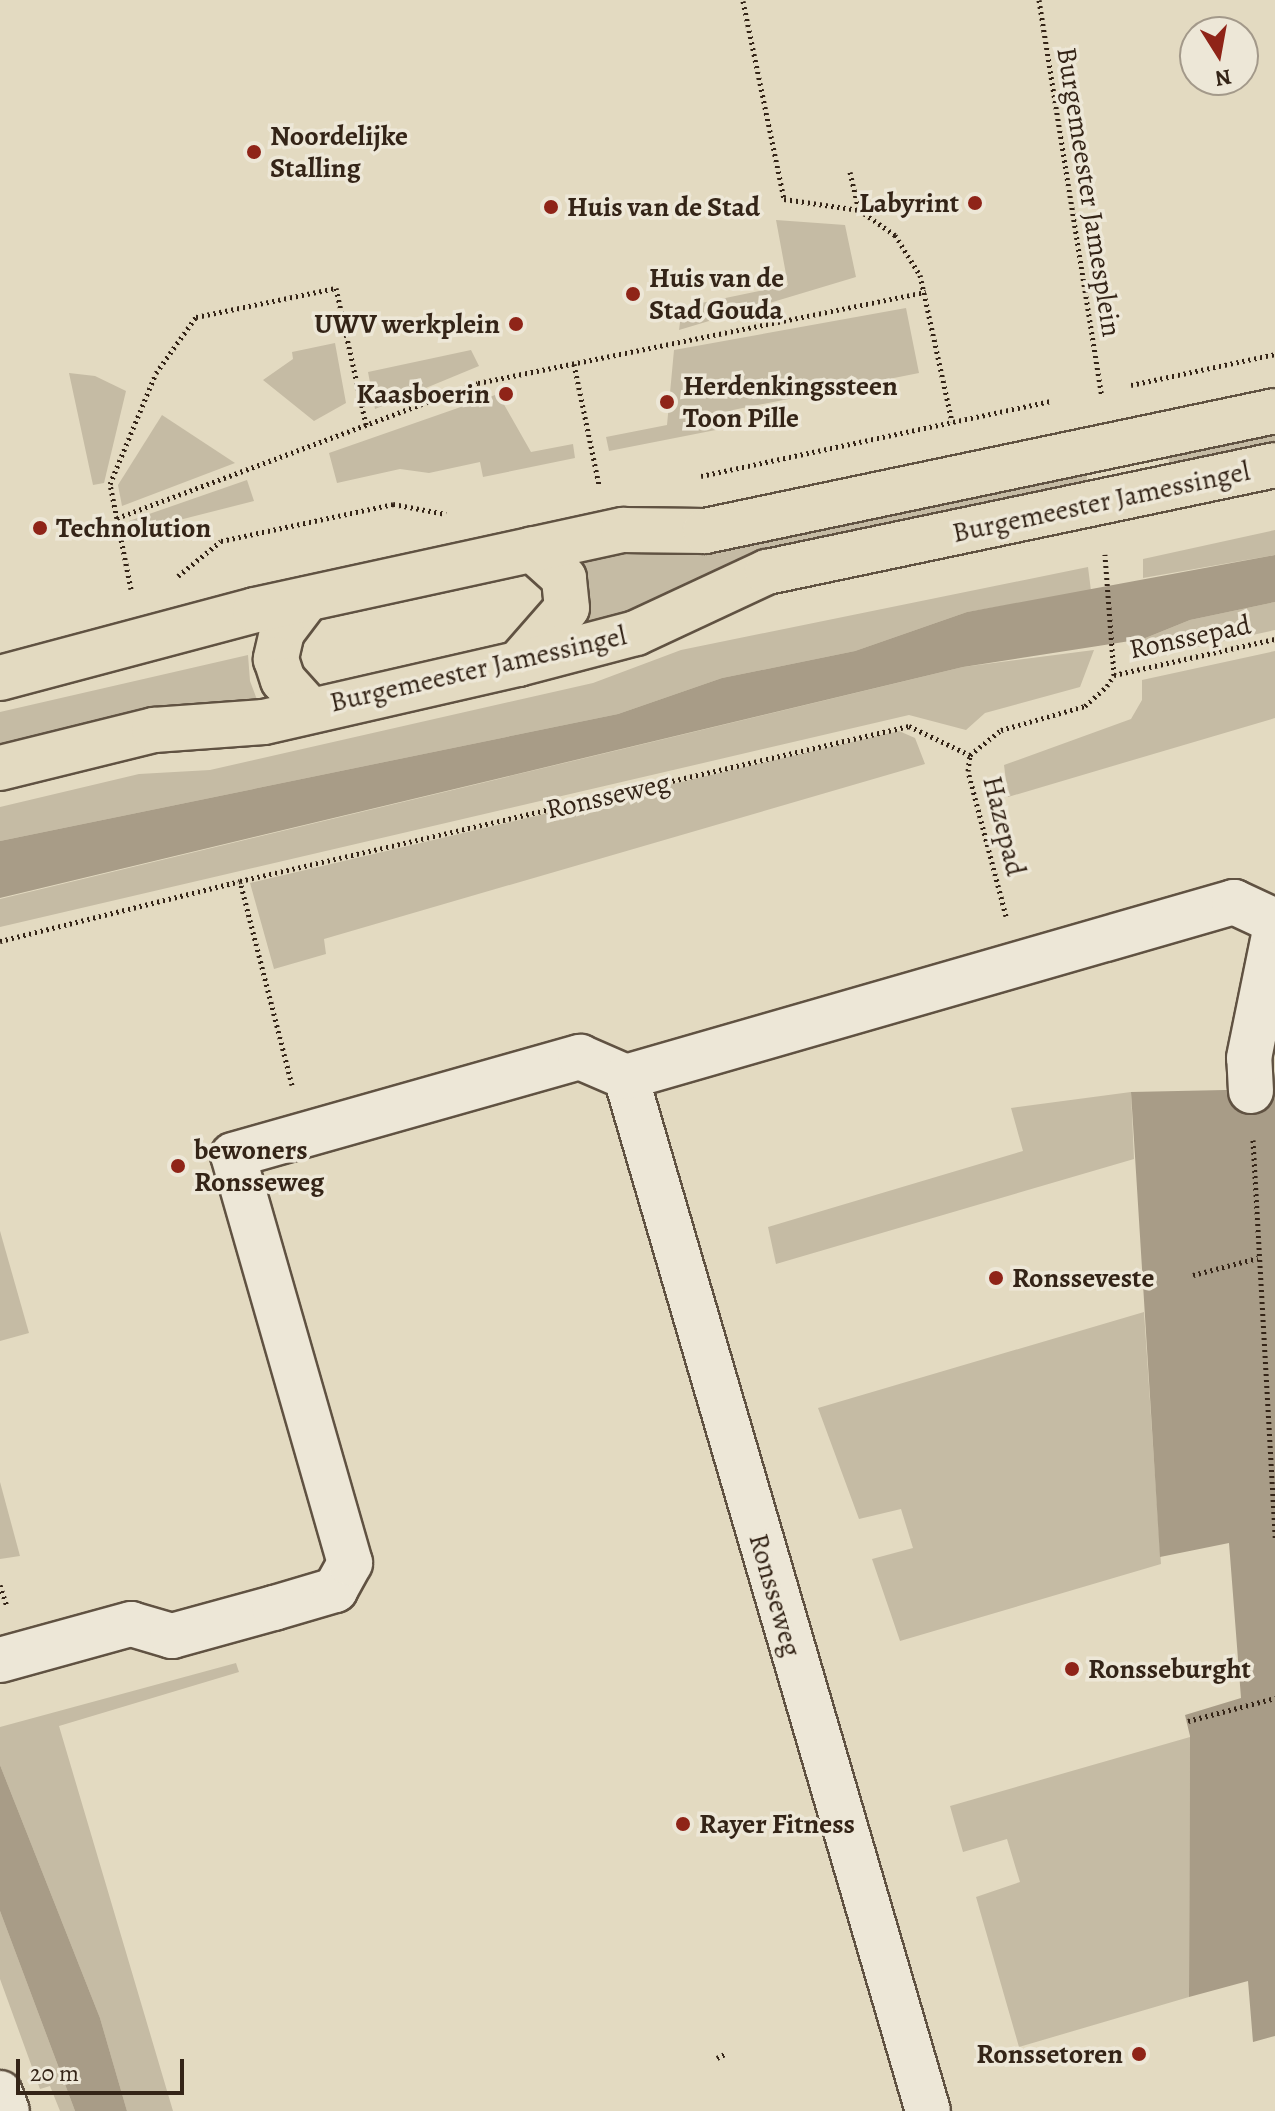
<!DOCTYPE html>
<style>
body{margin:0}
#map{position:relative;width:1275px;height:2111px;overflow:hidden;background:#e3dac1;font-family:Alegreya,serif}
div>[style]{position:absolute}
.green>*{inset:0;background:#c5bba4}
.water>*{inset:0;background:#a89c87}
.path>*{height:5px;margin-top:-2.5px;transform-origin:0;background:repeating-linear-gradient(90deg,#342417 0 2px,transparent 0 6px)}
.roads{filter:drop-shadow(2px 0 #605242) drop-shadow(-2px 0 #605242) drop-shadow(0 2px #605242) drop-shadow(0 -2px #605242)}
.minor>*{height:44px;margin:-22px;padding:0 22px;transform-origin:22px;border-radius:22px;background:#ede7d7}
.major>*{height:44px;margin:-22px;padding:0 22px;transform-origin:22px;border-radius:22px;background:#e3dac1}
.dots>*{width:22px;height:22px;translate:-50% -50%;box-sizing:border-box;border:4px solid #ede7d7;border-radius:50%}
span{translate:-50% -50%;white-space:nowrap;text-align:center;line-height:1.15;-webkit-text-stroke:7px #ede7d7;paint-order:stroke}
.poi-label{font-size:28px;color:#342417;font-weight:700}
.left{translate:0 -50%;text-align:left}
.right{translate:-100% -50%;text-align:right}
.street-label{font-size:28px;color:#342417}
.north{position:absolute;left:1179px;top:16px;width:80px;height:80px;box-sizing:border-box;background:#ede7d7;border:2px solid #a3998a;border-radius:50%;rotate:169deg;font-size:22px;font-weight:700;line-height:32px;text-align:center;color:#342417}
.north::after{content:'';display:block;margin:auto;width:28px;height:36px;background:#8f2418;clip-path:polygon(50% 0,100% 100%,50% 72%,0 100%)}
.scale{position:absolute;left:16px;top:2059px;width:168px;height:36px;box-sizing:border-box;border:4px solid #342417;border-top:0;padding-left:10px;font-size:24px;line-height:28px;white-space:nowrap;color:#342417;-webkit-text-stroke:6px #ede7d7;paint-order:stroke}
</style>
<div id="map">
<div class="green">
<div style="clip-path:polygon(776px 220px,845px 225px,856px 277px,679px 330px,682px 307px,788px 285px)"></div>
<div style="clip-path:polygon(906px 308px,919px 373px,733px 410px,736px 426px,609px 451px,606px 437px,667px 425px,674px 350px)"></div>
<div style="clip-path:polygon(335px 343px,346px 403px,314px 421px,263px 380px,293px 359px,292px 352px)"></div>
<div style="clip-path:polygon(471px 350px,479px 366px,375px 409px,368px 372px)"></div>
<div style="clip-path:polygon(69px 373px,95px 376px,126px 391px,104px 483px,93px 485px)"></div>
<div style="clip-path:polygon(498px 394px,531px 452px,573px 444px,575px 458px,483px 477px,480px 462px,429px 473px,400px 469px,337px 483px,329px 453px)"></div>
<div style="clip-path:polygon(162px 415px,235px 463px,122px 506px,118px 485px)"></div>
<div style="clip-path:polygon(1275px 431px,1275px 453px,1170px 475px,1168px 453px)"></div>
<div style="clip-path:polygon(1086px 473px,1088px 483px,568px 634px,576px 555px,709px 548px)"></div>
<div style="clip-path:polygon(247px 480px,254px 501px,132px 532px,129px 521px)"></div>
<div style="clip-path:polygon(1275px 530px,1275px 555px,1143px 578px,1143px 559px)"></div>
<div style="clip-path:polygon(1088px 567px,1091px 591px,967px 612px,855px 651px,722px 678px,618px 714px,0 841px,0 807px,139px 774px,210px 770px,254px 760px,593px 683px,681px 650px)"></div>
<div style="clip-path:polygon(1275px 602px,1275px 630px,1151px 657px,1143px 639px,1190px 620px)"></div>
<div style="clip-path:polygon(1094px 650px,1080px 687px,985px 713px,966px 730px,909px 715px,0 927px,0 899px,963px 667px)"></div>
<div style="clip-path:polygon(1275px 651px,1275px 718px,1008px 797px,1004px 765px,1131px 719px,1142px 700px,1142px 680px)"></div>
<div style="clip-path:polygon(248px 655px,250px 681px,262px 713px,0 756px,0 712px)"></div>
<div style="clip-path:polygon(899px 731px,915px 738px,925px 764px,324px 939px,326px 954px,274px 969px,250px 883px)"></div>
<div style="clip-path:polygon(1131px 1092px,1134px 1159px,776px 1264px,768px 1227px,1023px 1151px,1011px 1108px)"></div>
<div style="clip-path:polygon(0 1231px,29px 1333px,0 1341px)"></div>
<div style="clip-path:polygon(1144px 1312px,1161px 1564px,900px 1641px,872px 1559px,913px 1548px,901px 1509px,859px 1519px,818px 1408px)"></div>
<div style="clip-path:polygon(0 1482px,20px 1556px,0 1559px)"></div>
<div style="clip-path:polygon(236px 1663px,239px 1672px,59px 1726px,173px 2111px,127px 2111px,100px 2018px,0 1765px,0 1727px)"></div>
<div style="clip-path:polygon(1190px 1737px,1189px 1997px,1019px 2047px,976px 1897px,1020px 1882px,1007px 1839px,963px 1852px,950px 1806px)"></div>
<div style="clip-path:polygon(0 1911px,75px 2111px,60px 2111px,50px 2086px,40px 2089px,0 1979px)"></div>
</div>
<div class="water">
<div style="clip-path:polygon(1275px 555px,1275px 602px,1190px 620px,1143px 639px,963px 667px,0 898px,0 841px,618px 714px,722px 678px,855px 651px,967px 612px)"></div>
<div style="clip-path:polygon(1275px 1089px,1275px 2036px,1253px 2042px,1248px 1981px,1189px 1997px,1190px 1736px,1185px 1715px,1241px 1698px,1229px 1543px,1160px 1557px,1131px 1092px)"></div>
<div style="clip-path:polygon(0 1765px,100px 2018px,127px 2111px,75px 2111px,0 1911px)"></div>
</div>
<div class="path">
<div style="left:1039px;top:0;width:401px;rotate:81deg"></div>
<div style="left:743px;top:1px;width:202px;rotate:78.3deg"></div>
<div style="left:784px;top:199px;width:76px;rotate:8.3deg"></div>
<div style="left:850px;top:172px;width:39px;rotate:77deg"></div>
<div style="left:859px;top:210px;width:44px;rotate:34.8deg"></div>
<div style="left:895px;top:235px;width:47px;rotate:58deg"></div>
<div style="left:920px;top:275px;width:150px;rotate:77.7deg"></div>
<div style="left:574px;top:364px;width:124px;rotate:78.3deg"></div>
<div style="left:1131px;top:385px;width:147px;rotate:-12.1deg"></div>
<div style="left:701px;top:476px;width:358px;rotate:-12.1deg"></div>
<div style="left:117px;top:518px;width:385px;rotate:-20.5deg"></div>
<div style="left:478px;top:383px;width:457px;rotate:-11.5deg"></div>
<div style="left:178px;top:576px;width:55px;rotate:-39.1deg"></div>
<div style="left:221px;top:541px;width:176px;rotate:-12.1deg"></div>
<div style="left:393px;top:504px;width:54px;rotate:10.7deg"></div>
<div style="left:131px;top:589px;width:107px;rotate:-101.3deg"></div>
<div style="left:110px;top:484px;width:120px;rotate:-67.5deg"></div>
<div style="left:156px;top:373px;width:69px;rotate:-54.5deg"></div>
<div style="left:196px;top:317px;width:143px;rotate:-11.7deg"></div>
<div style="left:336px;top:288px;width:140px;rotate:77.6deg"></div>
<div style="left:1114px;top:675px;width:165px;rotate:-12.6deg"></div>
<div style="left:1006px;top:916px;width:150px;rotate:-104.7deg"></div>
<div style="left:968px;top:771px;width:16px;rotate:-83deg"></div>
<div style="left:970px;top:755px;width:40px;rotate:-39deg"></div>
<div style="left:1001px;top:730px;width:87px;rotate:-15.9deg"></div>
<div style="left:1085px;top:706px;width:30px;rotate:-42deg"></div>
<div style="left:1107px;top:686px;width:13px;rotate:-58deg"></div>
<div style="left:1114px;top:675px;width:121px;rotate:-94.3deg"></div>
<div style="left:0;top:941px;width:247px;rotate:-14deg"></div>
<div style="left:292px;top:1085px;width:211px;rotate:-104.3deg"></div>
<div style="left:240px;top:881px;width:687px;rotate:-13.04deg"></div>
<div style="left:909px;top:726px;width:68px;rotate:25.4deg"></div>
<div style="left:1253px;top:1140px;width:400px;rotate:86.8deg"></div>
<div style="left:1193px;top:1275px;width:67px;rotate:-14.7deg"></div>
<div style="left:0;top:1585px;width:23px;rotate:72deg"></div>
<div style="left:1188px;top:1721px;width:90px;rotate:-14.8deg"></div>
<div style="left:717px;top:2058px;width:9px;rotate:-27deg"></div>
</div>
<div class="roads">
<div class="minor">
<div style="left:626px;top:1077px;width:1077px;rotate:73.72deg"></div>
<div style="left:1251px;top:1091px;width:33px;rotate:-93deg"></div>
<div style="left:1249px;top:1058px;width:131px;rotate:-78.5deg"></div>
<div style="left:0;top:1660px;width:136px;rotate:-15.4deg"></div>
<div style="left:131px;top:1624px;width:43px;rotate:16.3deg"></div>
<div style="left:172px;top:1636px;width:106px;rotate:-15.4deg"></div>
<div style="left:274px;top:1608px;width:64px;rotate:-16.4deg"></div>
<div style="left:335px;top:1590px;width:31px;rotate:-61deg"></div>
<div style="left:350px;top:1563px;width:424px;rotate:-106deg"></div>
<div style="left:233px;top:1155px;width:361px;rotate:-15.8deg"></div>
<div style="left:580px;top:1057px;width:50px;rotate:23.5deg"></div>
<div style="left:626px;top:1077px;width:633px;rotate:-16.06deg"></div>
<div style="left:1234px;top:902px;width:45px;rotate:24.9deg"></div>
<div style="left:0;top:2093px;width:19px;rotate:69deg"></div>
</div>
<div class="major">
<div style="left:307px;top:599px;width:41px;rotate:127.1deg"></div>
<div style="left:282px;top:632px;width:28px;rotate:103deg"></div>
<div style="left:276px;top:659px;width:22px;rotate:72deg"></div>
<div style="left:283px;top:680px;width:39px;rotate:48deg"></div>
<div style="left:518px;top:664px;width:74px;rotate:-48.8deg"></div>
<div style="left:567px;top:608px;width:30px;rotate:-96deg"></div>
<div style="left:564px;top:578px;width:43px;rotate:-137.8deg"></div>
<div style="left:0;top:678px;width:264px;rotate:-14.9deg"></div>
<div style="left:255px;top:610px;width:377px;rotate:-12.3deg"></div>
<div style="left:623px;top:530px;width:82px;rotate:0.7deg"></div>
<div style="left:705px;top:531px;width:582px;rotate:-11.89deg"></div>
<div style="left:0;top:768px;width:159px;rotate:-13.9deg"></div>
<div style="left:154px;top:730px;width:110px;rotate:-4.2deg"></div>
<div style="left:264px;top:722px;width:261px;rotate:-12.9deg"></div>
<div style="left:518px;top:664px;width:122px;rotate:-14.7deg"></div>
<div style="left:636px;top:633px;width:145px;rotate:-25deg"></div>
<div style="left:767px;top:572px;width:519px;rotate:-11.89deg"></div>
</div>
</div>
<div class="dots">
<div style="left:254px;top:152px;background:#8f2418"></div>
<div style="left:975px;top:203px;background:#8f2418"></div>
<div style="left:551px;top:207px;background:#8f2418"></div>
<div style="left:633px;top:294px;background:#8f2418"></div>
<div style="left:516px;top:324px;background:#8f2418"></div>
<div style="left:506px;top:394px;background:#8f2418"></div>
<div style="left:667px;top:402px;background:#8f2418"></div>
<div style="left:40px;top:528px;background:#8f2418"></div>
<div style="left:178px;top:1166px;background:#8f2418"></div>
<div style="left:996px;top:1278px;background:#8f2418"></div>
<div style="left:1072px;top:1669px;background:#8f2418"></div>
<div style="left:683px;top:1824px;background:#8f2418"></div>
<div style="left:1139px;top:2054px;background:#8f2418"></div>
</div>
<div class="poi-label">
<span class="left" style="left:270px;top:152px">Noordelijke<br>Stalling</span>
<span class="right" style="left:959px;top:203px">Labyrint</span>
<span class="left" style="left:567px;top:207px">Huis van de Stad</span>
<span class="left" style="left:649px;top:294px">Huis van de<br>Stad Gouda</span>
<span class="right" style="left:500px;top:324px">UWV werkplein</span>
<span class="left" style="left:683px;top:402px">Herdenkingssteen<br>Toon Pille</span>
<span class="right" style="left:490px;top:394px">Kaasboerin</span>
<span class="left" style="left:56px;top:528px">Technolution</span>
<span class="left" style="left:194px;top:1166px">bewoners<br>Ronsseweg</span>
<span class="left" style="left:1012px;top:1278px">Ronsseveste</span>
<span class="left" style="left:1088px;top:1669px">Ronsseburght</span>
<span class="left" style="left:699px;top:1824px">Rayer Fitness</span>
<span class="right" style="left:1123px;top:2054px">Ronssetoren</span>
</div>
<div class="street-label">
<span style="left:1089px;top:192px;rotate:81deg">Burgemeester Jamesplein</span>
<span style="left:1101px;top:502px;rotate:-12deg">Burgemeester Jamessingel</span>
<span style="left:1190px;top:637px;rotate:-12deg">Ronssepad</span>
<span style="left:478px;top:669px;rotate:-13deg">Burgemeester Jamessingel</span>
<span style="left:608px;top:796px;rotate:-13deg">Ronsseweg</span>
<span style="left:1004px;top:826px;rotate:76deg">Hazepad</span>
<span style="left:775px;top:1595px;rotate:74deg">Ronsseweg</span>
</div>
<div class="north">N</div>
<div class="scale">20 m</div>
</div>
